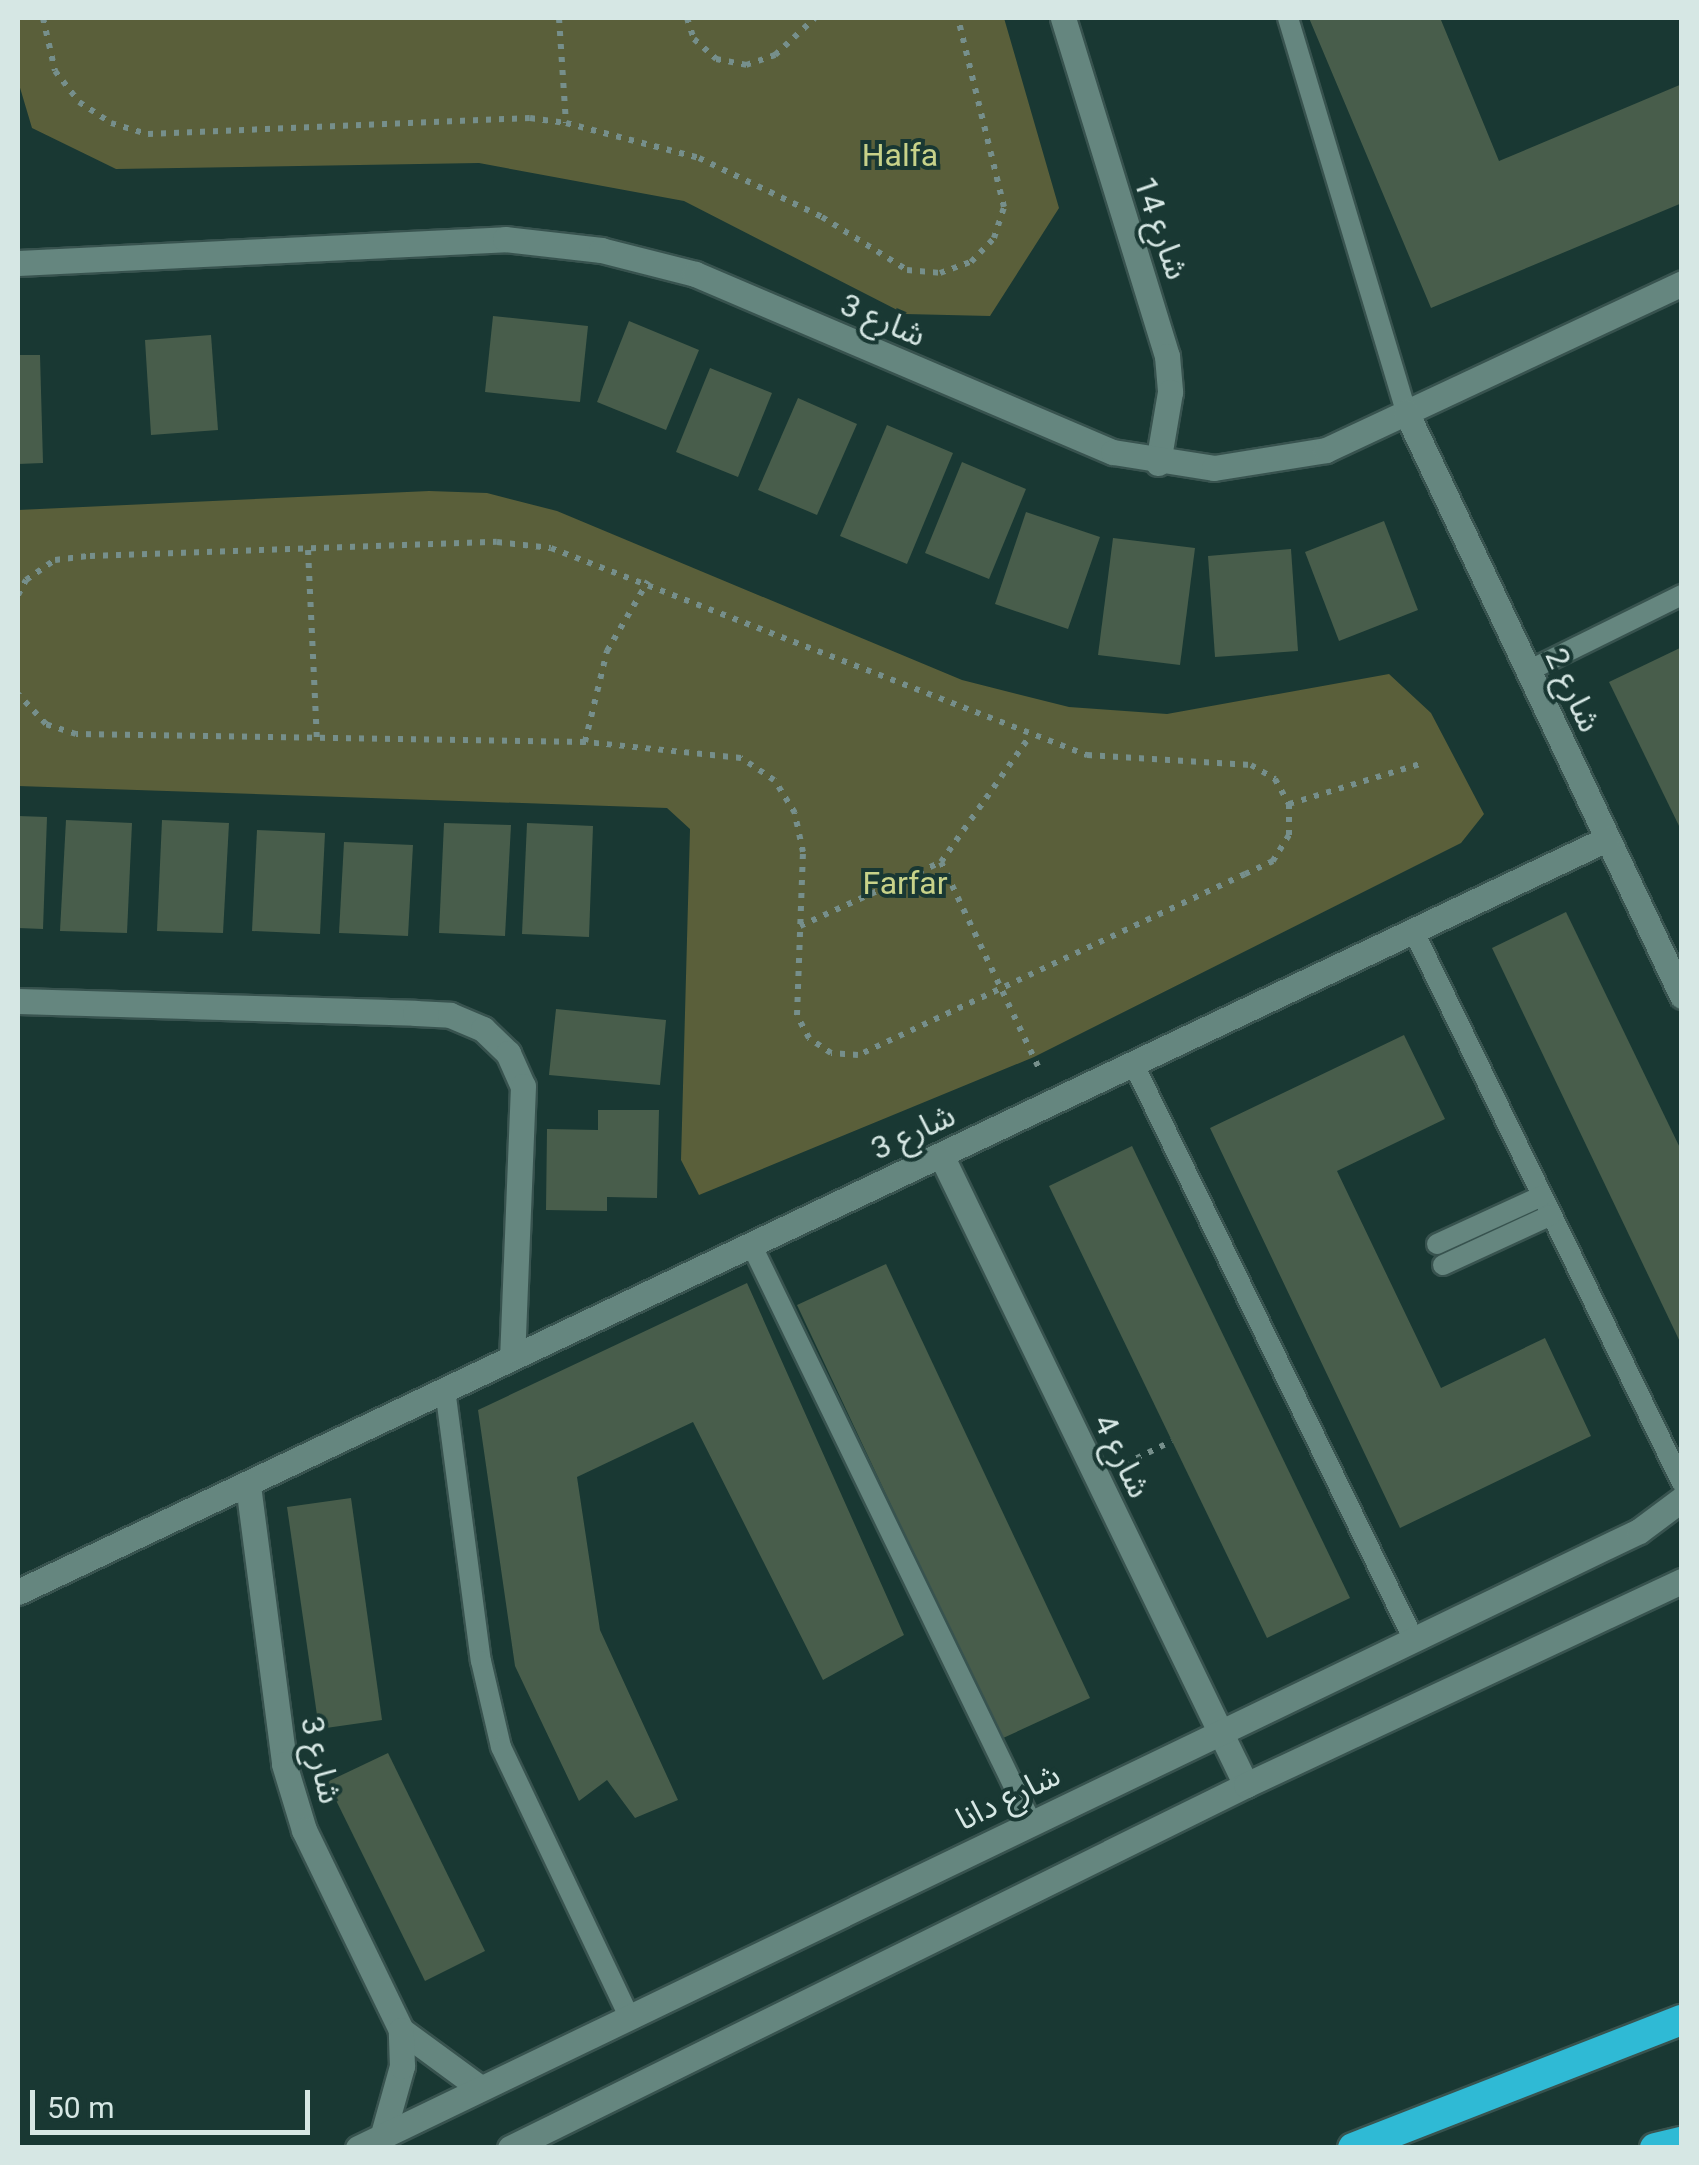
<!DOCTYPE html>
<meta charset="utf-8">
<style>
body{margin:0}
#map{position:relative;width:1699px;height:2165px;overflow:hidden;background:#193833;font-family:Roboto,"Noto Sans Arabic",sans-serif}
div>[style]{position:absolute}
.green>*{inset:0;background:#5a5f3a}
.building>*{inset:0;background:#485d4b}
.path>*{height:6px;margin-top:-3px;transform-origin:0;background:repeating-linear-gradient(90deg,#768f8b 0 5px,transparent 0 13px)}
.roads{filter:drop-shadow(2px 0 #38534f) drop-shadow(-2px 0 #38534f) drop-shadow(0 2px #38534f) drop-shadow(0 -2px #38534f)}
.service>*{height:20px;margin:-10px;padding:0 10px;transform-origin:10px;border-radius:10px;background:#65867f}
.minor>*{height:25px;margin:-12.5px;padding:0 12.5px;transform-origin:12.5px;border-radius:12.5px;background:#65867f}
.tertiary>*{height:25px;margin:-12.5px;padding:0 12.5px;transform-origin:12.5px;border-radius:12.5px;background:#65867f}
.motorway>*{height:30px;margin:-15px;padding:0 15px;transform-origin:15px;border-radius:15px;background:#2fbad5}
span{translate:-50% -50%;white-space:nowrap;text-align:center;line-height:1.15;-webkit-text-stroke:8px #193833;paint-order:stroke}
.park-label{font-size:32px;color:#c8d289}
.street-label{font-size:32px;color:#d6e7e4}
.frame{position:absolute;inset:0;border:20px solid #d6e7e4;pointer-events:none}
.scale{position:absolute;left:30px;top:2090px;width:280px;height:45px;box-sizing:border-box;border:5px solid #d6e7e4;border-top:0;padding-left:12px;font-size:30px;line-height:35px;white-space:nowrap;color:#d6e7e4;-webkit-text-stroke:8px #193833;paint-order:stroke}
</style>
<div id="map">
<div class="green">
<div style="clip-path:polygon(18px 18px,1004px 18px,1059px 208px,990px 316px,905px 314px,684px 201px,479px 163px,116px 169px,32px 128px,18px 81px)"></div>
<div style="clip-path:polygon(429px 491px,487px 493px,557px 511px,962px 680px,1069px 707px,1167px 714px,1389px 674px,1431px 713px,1484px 814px,1461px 843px,1034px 1057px,699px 1195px,681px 1160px,690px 829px,667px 808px,18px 786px,18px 510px)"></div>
</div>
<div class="building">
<div style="clip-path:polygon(1309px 18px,1447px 18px,1441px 20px,1499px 161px,1682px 84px,1682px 203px,1431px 308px)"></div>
<div style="clip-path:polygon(493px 316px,588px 326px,580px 402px,485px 392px)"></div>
<div style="clip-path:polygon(629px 321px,699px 350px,666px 430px,597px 402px)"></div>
<div style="clip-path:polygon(211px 335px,218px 430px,151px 435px,145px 340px)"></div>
<div style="clip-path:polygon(18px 355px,40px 355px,43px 463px,18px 464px)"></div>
<div style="clip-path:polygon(710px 368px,772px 393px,738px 477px,676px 452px)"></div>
<div style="clip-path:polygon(798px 398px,857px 424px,817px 515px,758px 490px)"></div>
<div style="clip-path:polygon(887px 425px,953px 453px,907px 564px,840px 536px)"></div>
<div style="clip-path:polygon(962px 462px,1026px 489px,989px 579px,925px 553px)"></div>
<div style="clip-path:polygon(1026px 512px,1100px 537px,1068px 629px,995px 604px)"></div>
<div style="clip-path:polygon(1384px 521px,1418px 610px,1339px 641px,1305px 552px)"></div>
<div style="clip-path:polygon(1113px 538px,1195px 548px,1180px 665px,1098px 655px)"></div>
<div style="clip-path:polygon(1291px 549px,1298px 651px,1215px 657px,1208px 556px)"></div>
<div style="clip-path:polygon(1682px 647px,1682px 832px,1609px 682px)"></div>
<div style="clip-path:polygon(18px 816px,47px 817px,43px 929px,18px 928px)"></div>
<div style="clip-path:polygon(66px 820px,132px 823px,127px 933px,60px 931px)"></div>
<div style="clip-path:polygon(162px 820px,229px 823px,223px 933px,157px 931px)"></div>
<div style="clip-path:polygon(444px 823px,511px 825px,505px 936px,439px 933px)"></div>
<div style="clip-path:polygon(527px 823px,593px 826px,589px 937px,522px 934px)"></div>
<div style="clip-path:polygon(257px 830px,325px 833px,320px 934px,252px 931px)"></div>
<div style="clip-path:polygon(344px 842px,413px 845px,408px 936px,339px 933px)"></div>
<div style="clip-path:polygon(1566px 912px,1682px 1152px,1682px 1346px,1492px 948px)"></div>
<div style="clip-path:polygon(556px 1009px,666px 1020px,660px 1085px,549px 1075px)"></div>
<div style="clip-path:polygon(1404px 1035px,1445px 1119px,1337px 1171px,1441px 1388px,1545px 1338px,1591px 1436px,1400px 1528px,1210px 1128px)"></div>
<div style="clip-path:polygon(598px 1110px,659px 1110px,657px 1198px,607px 1197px,607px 1211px,546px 1210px,547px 1129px,598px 1130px)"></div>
<div style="clip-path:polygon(1132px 1146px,1350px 1598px,1267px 1638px,1049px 1186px)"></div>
<div style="clip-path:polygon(886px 1264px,1090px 1698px,1001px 1739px,797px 1305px)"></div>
<div style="clip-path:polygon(747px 1283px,904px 1635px,823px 1680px,693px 1422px,577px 1477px,600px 1630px,678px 1800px,635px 1818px,607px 1780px,579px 1801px,515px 1666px,478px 1410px)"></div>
<div style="clip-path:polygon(351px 1498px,382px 1720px,319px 1729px,287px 1507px)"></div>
<div style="clip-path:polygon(388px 1753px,485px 1951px,425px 1981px,327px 1782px)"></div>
</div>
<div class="path">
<div style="left:43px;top:18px;width:54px;rotate:77.2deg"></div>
<div style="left:55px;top:71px;width:39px;rotate:52deg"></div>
<div style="left:79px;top:102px;width:38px;rotate:33deg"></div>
<div style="left:111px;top:123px;width:39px;rotate:17deg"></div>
<div style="left:148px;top:134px;width:382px;rotate:-2.4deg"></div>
<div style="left:530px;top:118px;width:36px;rotate:8deg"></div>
<div style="left:566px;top:123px;width:138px;rotate:14.7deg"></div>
<div style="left:699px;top:158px;width:136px;rotate:25.6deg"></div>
<div style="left:822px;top:217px;width:100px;rotate:31.9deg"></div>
<div style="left:907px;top:270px;width:33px;rotate:5deg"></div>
<div style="left:940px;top:273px;width:33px;rotate:-20deg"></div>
<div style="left:971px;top:262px;width:33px;rotate:-46deg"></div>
<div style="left:994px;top:238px;width:33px;rotate:-72deg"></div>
<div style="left:1004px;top:207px;width:195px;rotate:-103.7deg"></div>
<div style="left:559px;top:18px;width:105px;rotate:86.2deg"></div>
<div style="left:687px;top:18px;width:22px;rotate:72deg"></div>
<div style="left:694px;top:39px;width:30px;rotate:42deg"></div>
<div style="left:716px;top:59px;width:31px;rotate:11deg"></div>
<div style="left:746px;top:65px;width:31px;rotate:-19deg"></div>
<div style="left:775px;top:55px;width:54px;rotate:-42.8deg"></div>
<div style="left:308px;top:550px;width:188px;rotate:87.3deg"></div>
<div style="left:18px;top:595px;width:17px;rotate:-62deg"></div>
<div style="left:26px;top:580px;width:35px;rotate:-35deg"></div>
<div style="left:55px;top:560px;width:35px;rotate:-7deg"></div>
<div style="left:90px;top:556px;width:407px;rotate:-2deg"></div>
<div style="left:497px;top:542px;width:54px;rotate:6.3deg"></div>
<div style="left:551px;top:548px;width:575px;rotate:21.12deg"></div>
<div style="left:1087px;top:755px;width:164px;rotate:3.5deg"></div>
<div style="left:1251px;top:765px;width:28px;rotate:30deg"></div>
<div style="left:1275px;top:779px;width:29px;rotate:61deg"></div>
<div style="left:1289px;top:804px;width:31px;rotate:90deg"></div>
<div style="left:1289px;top:835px;width:31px;rotate:122deg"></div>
<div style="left:1273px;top:861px;width:31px;rotate:155deg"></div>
<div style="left:1245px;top:874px;width:427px;rotate:154.9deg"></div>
<div style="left:858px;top:1055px;width:27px;rotate:-176deg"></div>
<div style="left:831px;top:1053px;width:27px;rotate:-146deg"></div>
<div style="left:809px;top:1038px;width:26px;rotate:-118deg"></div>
<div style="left:797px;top:1015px;width:163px;rotate:-87.9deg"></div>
<div style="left:803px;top:852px;width:40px;rotate:-102deg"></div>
<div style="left:795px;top:813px;width:39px;rotate:-122deg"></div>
<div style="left:774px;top:780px;width:40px;rotate:-146deg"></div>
<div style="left:741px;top:758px;width:157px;rotate:-174.1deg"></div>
<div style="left:585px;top:742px;width:509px;rotate:-179.1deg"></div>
<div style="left:76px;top:734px;width:32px;rotate:-162deg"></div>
<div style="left:46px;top:724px;width:41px;rotate:-133deg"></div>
<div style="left:585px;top:742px;width:94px;rotate:-76.4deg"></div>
<div style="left:607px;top:651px;width:81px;rotate:-59.6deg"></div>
<div style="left:1289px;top:804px;width:140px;rotate:-17deg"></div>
<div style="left:941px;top:862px;width:233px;rotate:64.6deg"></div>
<div style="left:800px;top:926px;width:155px;rotate:-24.4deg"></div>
<div style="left:941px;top:862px;width:154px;rotate:-54.8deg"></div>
<div style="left:1125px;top:1464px;width:52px;rotate:-26.1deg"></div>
</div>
<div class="roads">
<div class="service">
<div style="left:1288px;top:18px;width:411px;rotate:73.3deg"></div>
<div style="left:1528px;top:671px;width:172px;rotate:-26.3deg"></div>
<div style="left:1413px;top:930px;width:615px;rotate:64.06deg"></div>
<div style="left:1133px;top:1063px;width:640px;rotate:64.04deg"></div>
<div style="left:751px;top:1244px;width:642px;rotate:64.15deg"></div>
<div style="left:1437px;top:1244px;width:115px;rotate:-24.6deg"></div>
<div style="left:1443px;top:1265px;width:119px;rotate:-24.8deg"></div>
<div style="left:445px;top:1389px;width:274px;rotate:82.5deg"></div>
<div style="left:481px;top:1661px;width:88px;rotate:76.9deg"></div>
<div style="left:501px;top:1747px;width:297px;rotate:64.6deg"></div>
</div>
<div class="minor">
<div style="left:1063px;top:18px;width:354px;rotate:72.9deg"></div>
<div style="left:1167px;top:356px;width:36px;rotate:85deg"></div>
<div style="left:1170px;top:392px;width:72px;rotate:99.6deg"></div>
<div style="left:18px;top:263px;width:488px;rotate:-2.8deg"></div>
<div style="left:505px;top:239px;width:97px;rotate:6.5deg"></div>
<div style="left:601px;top:250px;width:97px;rotate:14.3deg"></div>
<div style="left:695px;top:274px;width:454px;rotate:23.1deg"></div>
<div style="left:1113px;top:452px;width:102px;rotate:9deg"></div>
<div style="left:1214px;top:468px;width:113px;rotate:-9.1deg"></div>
<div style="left:1326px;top:450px;width:393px;rotate:-25.1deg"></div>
<div style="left:1406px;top:412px;width:646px;rotate:64.7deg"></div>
<div style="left:18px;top:1001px;width:397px;rotate:1.7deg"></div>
<div style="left:415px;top:1013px;width:35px;rotate:3deg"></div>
<div style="left:450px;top:1015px;width:36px;rotate:23deg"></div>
<div style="left:483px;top:1029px;width:35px;rotate:44deg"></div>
<div style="left:508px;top:1053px;width:36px;rotate:66deg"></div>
<div style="left:523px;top:1086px;width:271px;rotate:92.3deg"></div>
<div style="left:941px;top:1155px;width:700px;rotate:64.17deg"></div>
<div style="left:248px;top:1485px;width:281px;rotate:82.6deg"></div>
<div style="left:284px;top:1764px;width:69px;rotate:73.1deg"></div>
<div style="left:304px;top:1830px;width:222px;rotate:64.1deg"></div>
<div style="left:401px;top:2030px;width:97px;rotate:36.2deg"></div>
<div style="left:18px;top:1592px;width:1758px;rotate:-25.36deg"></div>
<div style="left:383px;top:2134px;width:71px;rotate:-74.4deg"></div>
<div style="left:402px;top:2066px;width:36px;rotate:-92deg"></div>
</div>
<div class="tertiary">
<div style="left:358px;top:2148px;width:1422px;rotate:-25.72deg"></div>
<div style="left:1639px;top:1531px;width:54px;rotate:-36.7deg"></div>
<div style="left:510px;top:2148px;width:821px;rotate:-26.25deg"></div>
<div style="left:1246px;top:1785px;width:481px;rotate:-25.1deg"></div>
</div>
<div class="motorway">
<div style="left:1353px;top:2148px;width:353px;rotate:-21.3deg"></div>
<div style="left:1655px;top:2148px;width:28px;rotate:-13deg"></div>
</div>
</div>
<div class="park-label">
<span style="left:900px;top:155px">Halfa</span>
<span style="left:905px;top:883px">Farfar</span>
</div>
<div class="street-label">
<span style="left:1161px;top:228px;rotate:71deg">شارع 14</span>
<span style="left:883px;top:320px;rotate:23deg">شارع 3</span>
<span style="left:1573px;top:690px;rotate:65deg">شارع 2</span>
<span style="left:913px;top:1132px;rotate:-25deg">شارع 3</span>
<span style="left:1122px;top:1456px;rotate:64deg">شارع 4</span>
<span style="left:321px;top:1760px;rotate:77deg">شارع 3</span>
<span style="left:1008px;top:1797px;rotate:-26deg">شارع دانا</span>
</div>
<div class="frame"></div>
<div class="scale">50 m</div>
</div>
